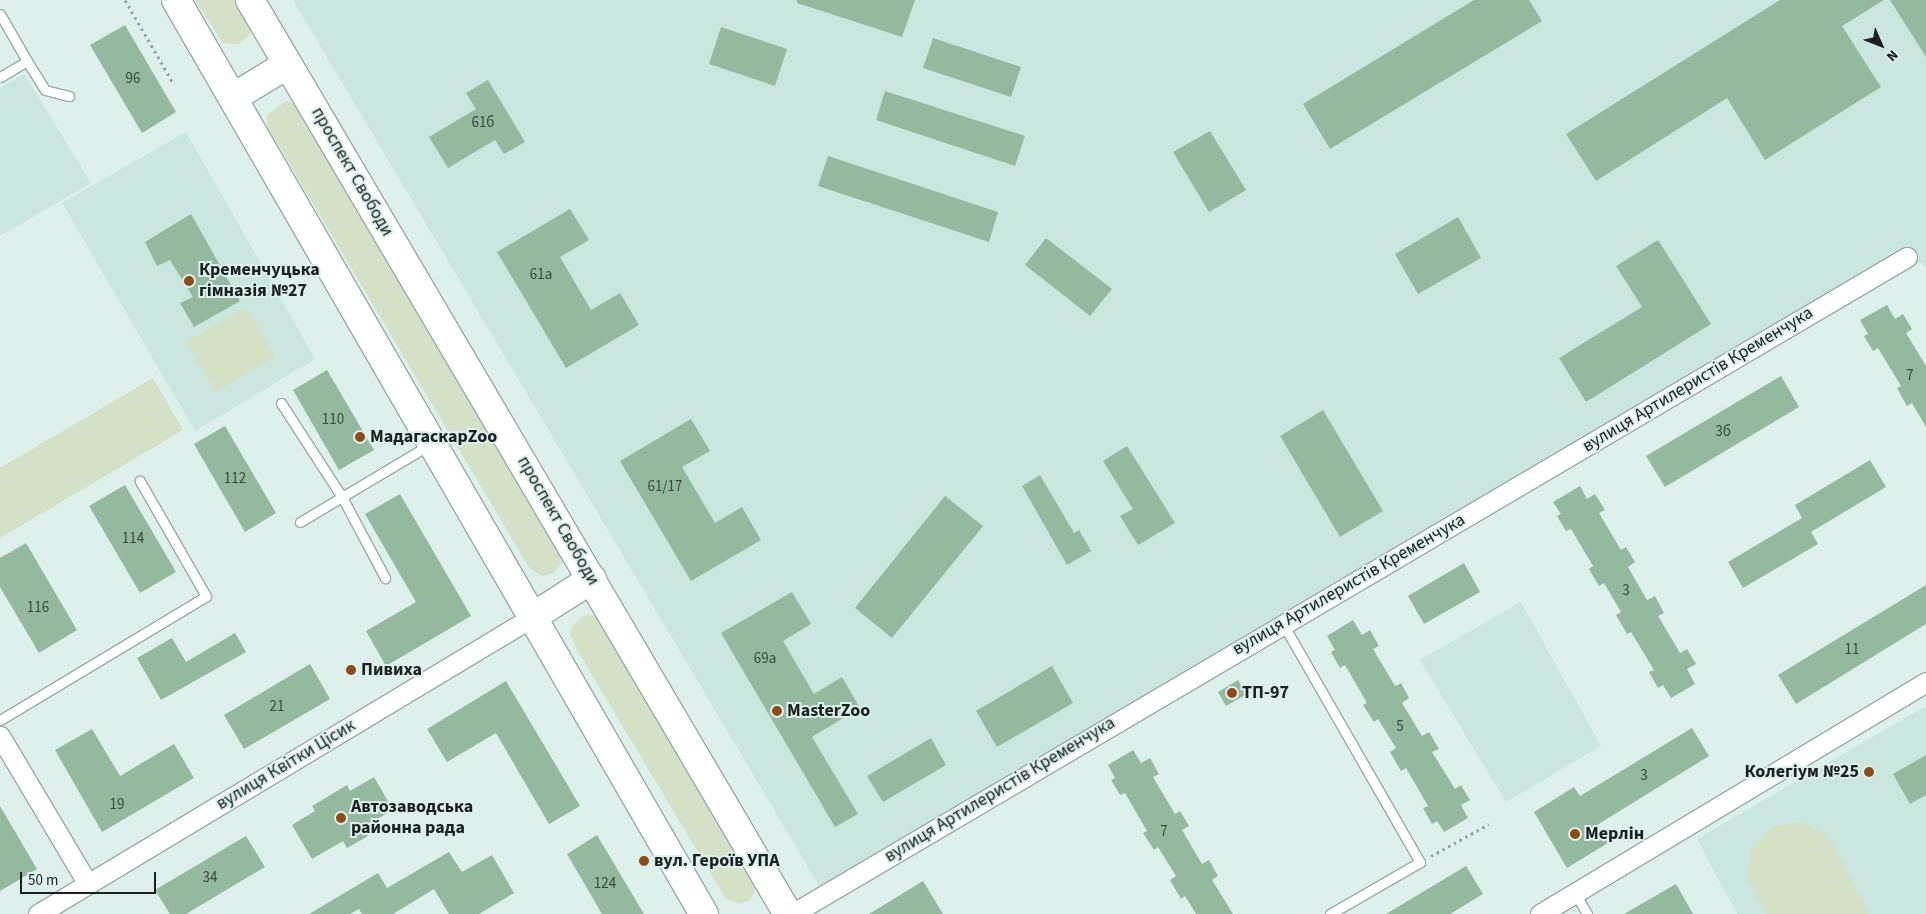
<!DOCTYPE html>
<meta charset="utf-8">
<style>
body{margin:0}
#map{position:relative;width:1926px;height:914px;overflow:hidden;background:#ddf0eb;font-family:"Source Sans 3",sans-serif}
div>[style]{position:absolute}
.built>*{inset:0;background:#cae6df}
.green>*{inset:0;background:#d4e1c6}
.building>*{inset:0;background:#95b99f}
.path>*{height:3px;margin-top:-1.5px;transform-origin:0;background:repeating-linear-gradient(90deg,#94a29f 0 2.5px,transparent 0 6.5px)}
.roads{filter:drop-shadow(1px 0 #9aaca7) drop-shadow(-1px 0 #9aaca7) drop-shadow(0 1px #9aaca7) drop-shadow(0 -1px #9aaca7)}
.lane>*{height:9px;margin:-4.5px;padding:0 4.5px;transform-origin:4.5px;border-radius:4.5px;background:#fff}
.street>*{height:19px;margin:-9.5px;padding:0 9.5px;transform-origin:9.5px;border-radius:9.5px;background:#fff}
.highway>*{height:28px;margin:-14px;padding:0 14px;transform-origin:14px;border-radius:14px;background:#fff}
.dots>*{width:14px;height:14px;translate:-50% -50%;box-sizing:border-box;border:2px solid #ddf0eb;border-radius:50%}
span{translate:-50% -50%;white-space:nowrap;text-align:center;line-height:1.15;-webkit-text-stroke:4px #ddf0eb;paint-order:stroke}
.number-label{font-size:15px;color:#394740}
.number-label span{-webkit-text-stroke-width:0}
.street-label{font-size:18px;color:#1a2120}
.poi-label{font-size:18px;color:#1a2120;font-weight:700}
.left{translate:0 -50%;text-align:left}
.right{translate:-100% -50%;text-align:right}
.north{position:absolute;left:1856px;top:20px;width:50px;height:50px;-webkit-text-stroke:4px #ddf0eb;paint-order:stroke;rotate:134deg;font-size:14px;font-weight:700;line-height:20px;text-align:center;color:#1a2120}
.north::after{content:'';display:block;margin:auto;width:18px;height:22px;background:#1a2120;clip-path:polygon(50% 0,100% 100%,50% 72%,0 100%)}
.scale{position:absolute;left:20px;top:872px;width:136px;height:22px;box-sizing:border-box;border:2px solid #1a2120;border-top:0;padding-left:6px;font-size:15px;line-height:18px;white-space:nowrap;color:#1a2120;-webkit-text-stroke:4px #ddf0eb;paint-order:stroke}
</style>
<div id="map">
<div class="built">
<div style="clip-path:polygon(293px 0,1926px 0,1926px 269px,1921px 262px,820px 887px)"></div>
<div style="clip-path:polygon(24px 74px,91px 183px,0 236px,0 88px)"></div>
<div style="clip-path:polygon(186px 132px,315px 359px,195px 431px,62px 203px)"></div>
<div style="clip-path:polygon(1521px 602px,1601px 746px,1506px 802px,1420px 660px)"></div>
<div style="clip-path:polygon(1926px 706px,1926px 914px,1737px 914px,1697px 839px)"></div>
</div>
<div class="green">
<div style="clip-path:polygon(195px 0,237px 0,250px 23px,250px 35px,239px 44px,223px 43px)"></div>
<div style="clip-path:polygon(286px 101px,297px 105px,563px 555px,563px 561px,554px 573px,542px 576px,530px 569px,267px 126px,267px 115px)"></div>
<div style="clip-path:polygon(246px 307px,275px 357px,216px 392px,186px 342px)"></div>
<div style="clip-path:polygon(153px 378px,183px 430px,0 538px,0 468px)"></div>
<div style="clip-path:polygon(587px 615px,597px 616px,758px 886px,750px 900px,740px 904px,726px 899px,576px 648px,570px 634px,572px 627px,581px 617px)"></div>
<div style="clip-path:polygon(1800px 822px,1827px 834px,1870px 914px,1767px 914px,1747px 878px,1751px 849px,1772px 827px)"></div>
</div>
<div class="building">
<div style="clip-path:polygon(797px 0,915px 0,902px 37px,797px 3px)"></div>
<div style="clip-path:polygon(1474px 0,1529px 0,1542px 21px,1330px 149px,1303px 104px)"></div>
<div style="clip-path:polygon(1780px 0,1884px 0,1842px 26px,1881px 87px,1765px 160px,1727px 98px,1596px 181px,1566px 134px)"></div>
<div style="clip-path:polygon(1890px 0,1926px 0,1926px 57px)"></div>
<div style="clip-path:polygon(125px 25px,176px 112px,142px 133px,90px 45px)"></div>
<div style="clip-path:polygon(721px 27px,787px 49px,775px 86px,709px 64px)"></div>
<div style="clip-path:polygon(933px 38px,1021px 67px,1011px 97px,923px 68px)"></div>
<div style="clip-path:polygon(488px 80px,525px 142px,504px 154px,495px 140px,448px 168px,429px 137px,476px 109px,466px 93px)"></div>
<div style="clip-path:polygon(885px 91px,1025px 136px,1015px 166px,876px 120px)"></div>
<div style="clip-path:polygon(1210px 131px,1246px 190px,1209px 212px,1173px 152px)"></div>
<div style="clip-path:polygon(828px 156px,998px 212px,989px 242px,818px 186px)"></div>
<div style="clip-path:polygon(570px 209px,589px 240px,560px 257px,591px 310px,620px 293px,639px 325px,566px 368px,497px 252px)"></div>
<div style="clip-path:polygon(191px 214px,240px 301px,194px 327px,180px 303px,193px 297px,170px 260px,157px 266px,145px 242px)"></div>
<div style="clip-path:polygon(1458px 217px,1481px 258px,1418px 294px,1395px 254px)"></div>
<div style="clip-path:polygon(1046px 238px,1112px 289px,1090px 316px,1025px 265px)"></div>
<div style="clip-path:polygon(1658px 240px,1711px 324px,1586px 402px,1559px 358px,1642px 307px,1616px 266px)"></div>
<div style="clip-path:polygon(1887px 305px,1895px 319px,1903px 314px,1912px 329px,1906px 333px,1926px 366px,1926px 427px,1912px 403px,1907px 406px,1897px 388px,1901px 386px,1878px 348px,1873px 351px,1864px 336px,1868px 334px,1860px 320px)"></div>
<div style="clip-path:polygon(327px 370px,374px 450px,339px 470px,293px 390px)"></div>
<div style="clip-path:polygon(1781px 376px,1799px 407px,1665px 487px,1646px 456px)"></div>
<div style="clip-path:polygon(1323px 410px,1383px 511px,1340px 537px,1280px 436px)"></div>
<div style="clip-path:polygon(691px 419px,710px 451px,682px 467px,715px 523px,742px 507px,761px 540px,691px 581px,620px 461px)"></div>
<div style="clip-path:polygon(225px 426px,276px 513px,245px 532px,194px 444px)"></div>
<div style="clip-path:polygon(1127px 446px,1175px 523px,1138px 545px,1120px 516px,1133px 509px,1103px 461px)"></div>
<div style="clip-path:polygon(1870px 460px,1886px 487px,1811px 532px,1818px 544px,1743px 588px,1728px 562px,1802px 518px,1795px 505px)"></div>
<div style="clip-path:polygon(1040px 475px,1074px 533px,1079px 530px,1091px 551px,1067px 565px,1022px 486px)"></div>
<div style="clip-path:polygon(125px 485px,176px 572px,140px 593px,89px 506px)"></div>
<div style="clip-path:polygon(1580px 486px,1587px 499px,1595px 494px,1605px 510px,1599px 513px,1621px 550px,1626px 547px,1635px 562px,1628px 567px,1647px 600px,1655px 596px,1664px 613px,1658px 616px,1680px 653px,1687px 649px,1696px 664px,1687px 669px,1695px 684px,1671px 698px,1663px 685px,1658px 688px,1649px 672px,1654px 670px,1631px 632px,1627px 634px,1616px 615px,1621px 612px,1604px 583px,1599px 586px,1589px 569px,1593px 566px,1571px 529px,1566px 531px,1557px 516px,1561px 514px,1553px 502px)"></div>
<div style="clip-path:polygon(400px 494px,471px 616px,386px 666px,366px 631px,416px 602px,365px 514px)"></div>
<div style="clip-path:polygon(945px 496px,983px 526px,892px 638px,855px 608px)"></div>
<div style="clip-path:polygon(26px 543px,77px 630px,39px 653px,0 587px,0 558px)"></div>
<div style="clip-path:polygon(1464px 563px,1480px 592px,1424px 624px,1408px 596px)"></div>
<div style="clip-path:polygon(1926px 585px,1926px 624px,1796px 704px,1778px 675px)"></div>
<div style="clip-path:polygon(792px 592px,811px 624px,783px 641px,814px 694px,842px 677px,860px 708px,812px 737px,858px 814px,835px 827px,721px 633px)"></div>
<div style="clip-path:polygon(1353px 620px,1362px 635px,1370px 630px,1379px 646px,1373px 649px,1395px 686px,1401px 683px,1409px 698px,1402px 703px,1422px 736px,1429px 732px,1439px 749px,1432px 752px,1455px 789px,1461px 785px,1470px 800px,1461px 805px,1468px 818px,1444px 832px,1437px 821px,1432px 824px,1423px 808px,1428px 806px,1406px 768px,1401px 771px,1390px 752px,1396px 748px,1378px 719px,1374px 722px,1363px 705px,1367px 703px,1345px 665px,1340px 668px,1331px 652px,1335px 650px,1327px 636px)"></div>
<div style="clip-path:polygon(235px 633px,246px 652px,161px 700px,137px 658px,172px 638px,186px 662px)"></div>
<div style="clip-path:polygon(310px 664px,330px 699px,244px 749px,224px 715px)"></div>
<div style="clip-path:polygon(1052px 666px,1073px 703px,997px 747px,976px 711px)"></div>
<div style="clip-path:polygon(1238px 680px,1247px 694px,1226px 706px,1218px 692px)"></div>
<div style="clip-path:polygon(506px 681px,580px 806px,549px 824px,496px 733px,447px 762px,427px 729px)"></div>
<div style="clip-path:polygon(1692px 728px,1709px 756px,1597px 825px,1608px 843px,1567px 868px,1534px 812px,1574px 787px,1580px 796px)"></div>
<div style="clip-path:polygon(92px 729px,120px 776px,174px 744px,194px 778px,102px 832px,55px 750px)"></div>
<div style="clip-path:polygon(931px 738px,946px 765px,883px 802px,867px 776px)"></div>
<div style="clip-path:polygon(1133px 750px,1141px 763px,1150px 758px,1159px 774px,1153px 777px,1175px 814px,1180px 811px,1189px 826px,1182px 830px,1202px 864px,1209px 860px,1218px 876px,1212px 880px,1233px 914px,1196px 914px,1185px 896px,1181px 899px,1170px 880px,1176px 876px,1158px 847px,1154px 850px,1143px 833px,1147px 831px,1125px 793px,1120px 795px,1111px 780px,1115px 778px,1108px 765px)"></div>
<div style="clip-path:polygon(1926px 755px,1926px 795px,1910px 804px,1893px 774px)"></div>
<div style="clip-path:polygon(374px 777px,393px 810px,363px 827px,368px 836px,347px 848px,343px 841px,312px 859px,292px 825px,315px 811px,312px 806px,347px 785px,350px 791px)"></div>
<div style="clip-path:polygon(0 806px,37px 869px,0 891px)"></div>
<div style="clip-path:polygon(597px 835px,644px 914px,602px 914px,567px 854px)"></div>
<div style="clip-path:polygon(246px 836px,265px 867px,186px 914px,170px 914px,155px 890px)"></div>
<div style="clip-path:polygon(449px 852px,462px 872px,492px 855px,514px 893px,479px 914px,449px 914px,434px 889px,393px 914px,362px 914px,359px 909px,350px 914px,309px 914px,378px 873px,387px 888px)"></div>
<div style="clip-path:polygon(1466px 866px,1483px 894px,1450px 914px,1386px 914px)"></div>
<div style="clip-path:polygon(923px 881px,943px 914px,869px 914px)"></div>
<div style="clip-path:polygon(1676px 884px,1693px 914px,1624px 914px)"></div>
</div>
<div class="path">
<div style="left:125px;top:0;width:94px;rotate:59.9deg"></div>
<div style="left:1431px;top:856px;width:66px;rotate:-28.9deg"></div>
</div>
<div class="roads">
<div class="lane">
<div style="left:0;top:14px;width:54px;rotate:60.1deg"></div>
<div style="left:27px;top:61px;width:31px;rotate:149deg"></div>
<div style="left:27px;top:61px;width:34px;rotate:58deg"></div>
<div style="left:45px;top:90px;width:25px;rotate:14deg"></div>
<div style="left:281px;top:403px;width:112px;rotate:57deg"></div>
<div style="left:342px;top:497px;width:92px;rotate:62deg"></div>
<div style="left:300px;top:522px;width:150px;rotate:-30.8deg"></div>
<div style="left:1283px;top:624px;width:275px;rotate:60.1deg"></div>
<div style="left:1420px;top:862px;width:104px;rotate:150deg"></div>
<div style="left:0;top:720px;width:240px;rotate:-31deg"></div>
<div style="left:206px;top:596px;width:133px;rotate:-119.9deg"></div>
<div style="left:1575px;top:893px;width:24px;rotate:60deg"></div>
</div>
<div class="street">
<div style="left:0;top:736px;width:172px;rotate:59.3deg"></div>
<div style="left:38px;top:914px;width:579px;rotate:-31deg"></div>
<div style="left:792px;top:914px;width:1294px;rotate:-30.51deg"></div>
<div style="left:1540px;top:914px;width:450px;rotate:-31deg"></div>
</div>
<div class="highway">
<div style="left:176px;top:0;width:1056px;rotate:59.99deg"></div>
<div style="left:250px;top:0;width:1061px;rotate:59.52deg"></div>
<div style="left:234px;top:97px;width:63px;rotate:-31.4deg"></div>
<div style="left:534px;top:616px;width:69px;rotate:-32.5deg"></div>
</div>
</div>
<div class="dots">
<div style="left:189px;top:281px;background:#8d4b19"></div>
<div style="left:360px;top:437px;background:#8d4b19"></div>
<div style="left:351px;top:670px;background:#8d4b19"></div>
<div style="left:1232px;top:693px;background:#8d4b19"></div>
<div style="left:777px;top:711px;background:#8d4b19"></div>
<div style="left:1869px;top:772px;background:#8d4b19"></div>
<div style="left:341px;top:818px;background:#8d4b19"></div>
<div style="left:1575px;top:834px;background:#8d4b19"></div>
<div style="left:644px;top:861px;background:#8d4b19"></div>
</div>
<div class="number-label">
<span style="left:133px;top:79px">96</span>
<span style="left:483px;top:123px">61б</span>
<span style="left:541px;top:275px">61а</span>
<span style="left:1910px;top:376px">7</span>
<span style="left:333px;top:420px">110</span>
<span style="left:1723px;top:432px">3б</span>
<span style="left:235px;top:479px">112</span>
<span style="left:665px;top:487px">61/17</span>
<span style="left:133px;top:539px">114</span>
<span style="left:1626px;top:591px">3</span>
<span style="left:38px;top:608px">116</span>
<span style="left:1852px;top:650px">11</span>
<span style="left:765px;top:659px">69а</span>
<span style="left:277px;top:707px">21</span>
<span style="left:1400px;top:727px">5</span>
<span style="left:1644px;top:776px">3</span>
<span style="left:117px;top:805px">19</span>
<span style="left:1164px;top:832px">7</span>
<span style="left:210px;top:878px">34</span>
<span style="left:605px;top:884px">124</span>
</div>
<div class="street-label">
<span style="left:352px;top:172px;rotate:60deg">проспект Свободи</span>
<span style="left:1698px;top:380px;rotate:-31deg">вулиця Артилеристів Кременчука</span>
<span style="left:558px;top:521px;rotate:60deg">проспект Свободи</span>
<span style="left:1349px;top:585px;rotate:-30deg">вулиця Артилеристів Кременчука</span>
<span style="left:286px;top:765px;rotate:-31deg">вулиця Квітки Цісик</span>
<span style="left:1000px;top:790px;rotate:-31deg">вулиця Артилеристів Кременчука</span>
</div>
<div class="poi-label">
<span class="left" style="left:199px;top:281px">Кременчуцька<br>гімназія №27</span>
<span class="left" style="left:370px;top:437px">МадагаскарZoo</span>
<span class="left" style="left:361px;top:670px">Пивиха</span>
<span class="left" style="left:1242px;top:693px">ТП-97</span>
<span class="left" style="left:787px;top:711px">MasterZoo</span>
<span class="right" style="left:1859px;top:772px">Колегіум №25</span>
<span class="left" style="left:351px;top:818px">Автозаводська<br>районна рада</span>
<span class="left" style="left:1585px;top:834px">Мерлін</span>
<span class="left" style="left:654px;top:861px">вул. Героїв УПА</span>
</div>
<div class="north">N</div>
<div class="scale">50 m</div>
</div>
